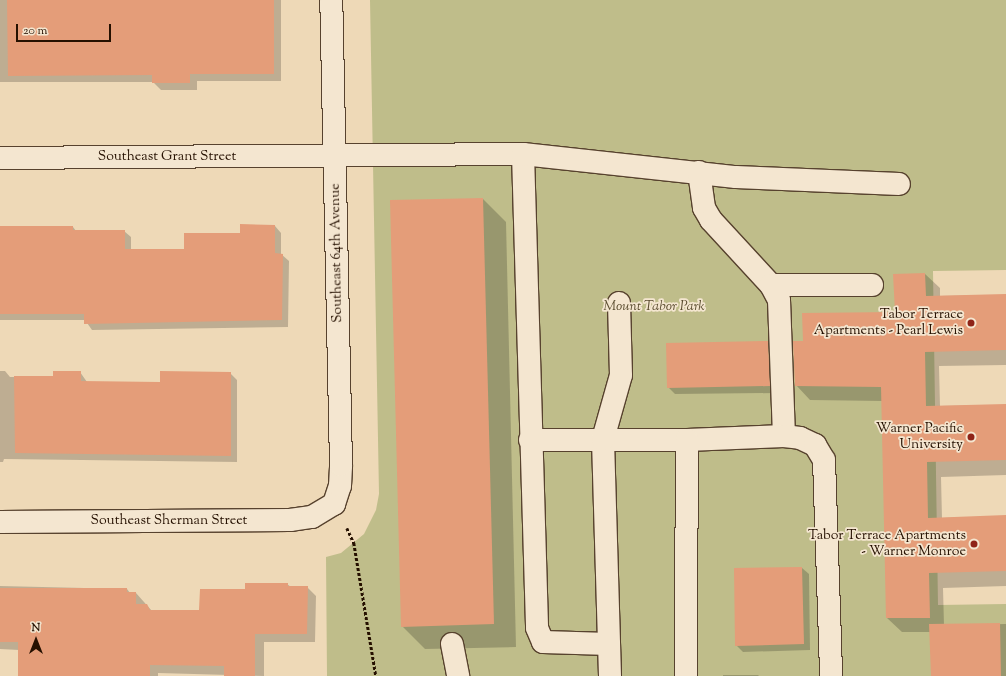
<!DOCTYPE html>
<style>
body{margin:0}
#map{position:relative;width:1006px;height:676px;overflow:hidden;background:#eed9b7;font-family:"Sorts Mill Goudy",serif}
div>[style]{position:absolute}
.green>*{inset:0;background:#bfbd8a}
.shadow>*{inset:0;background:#0003}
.building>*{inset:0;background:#e49d79}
.path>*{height:2.5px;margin-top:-1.25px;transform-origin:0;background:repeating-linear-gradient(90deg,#251000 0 3px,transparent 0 5px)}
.roads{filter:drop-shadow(1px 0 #57422e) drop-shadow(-1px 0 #57422e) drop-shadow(0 1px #57422e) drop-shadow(0 -1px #57422e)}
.minor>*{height:22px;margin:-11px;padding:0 11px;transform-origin:11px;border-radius:11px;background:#f4e6d0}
.dots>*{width:11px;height:11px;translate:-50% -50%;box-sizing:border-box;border:2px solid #f4e6d0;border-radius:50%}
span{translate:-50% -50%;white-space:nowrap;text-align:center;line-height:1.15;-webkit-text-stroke:3.5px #f4e6d0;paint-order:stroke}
.street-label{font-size:14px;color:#251000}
.park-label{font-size:14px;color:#5b4d30;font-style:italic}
.poi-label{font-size:14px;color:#251000}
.right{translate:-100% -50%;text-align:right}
.north{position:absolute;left:16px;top:620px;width:40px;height:40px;-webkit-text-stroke:3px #f4e6d0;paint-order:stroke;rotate:0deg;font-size:11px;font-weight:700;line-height:16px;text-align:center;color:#251000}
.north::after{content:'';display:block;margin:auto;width:14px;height:18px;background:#251000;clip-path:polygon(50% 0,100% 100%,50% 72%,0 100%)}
.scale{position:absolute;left:16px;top:24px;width:95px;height:18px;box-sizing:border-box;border:2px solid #251000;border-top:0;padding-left:5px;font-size:12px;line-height:14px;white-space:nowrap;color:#251000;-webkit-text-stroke:3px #f4e6d0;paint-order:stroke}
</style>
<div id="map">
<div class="green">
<div style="clip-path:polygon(370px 0,1006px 0,1006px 270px,933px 271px,938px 605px,1006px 604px,1006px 676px,327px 676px,326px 557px,341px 553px,364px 534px,376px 510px,379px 494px)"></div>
</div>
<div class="shadow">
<div style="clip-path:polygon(0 0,281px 0,281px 81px,197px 81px,197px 90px,161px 90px,153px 82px,0 82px)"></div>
<div style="clip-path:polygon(483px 199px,506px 222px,516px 647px,425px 649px,402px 626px)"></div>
<div style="clip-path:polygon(275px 226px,281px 233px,281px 254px,289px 261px,288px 327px,92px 330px,85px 320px,0 320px,0 227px,73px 227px,76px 231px,124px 231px,131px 237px,131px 250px,185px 250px)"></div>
<div style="clip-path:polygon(925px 274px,940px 288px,940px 296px,1006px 295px,1006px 365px,939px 366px,940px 406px,1006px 405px,1006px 475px,941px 477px,942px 518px,1006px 516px,1006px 586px,943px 588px,944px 625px,1006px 624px,1006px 676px,932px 676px,930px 632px,902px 632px,887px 618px,883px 401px,810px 400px,796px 385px,804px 342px,896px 313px)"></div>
<div style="clip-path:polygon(768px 342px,774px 349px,776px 393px,675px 394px,668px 387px)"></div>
<div style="clip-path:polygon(0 371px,5px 371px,10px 377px,54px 377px,80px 372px,87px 382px,161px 383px,230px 373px,237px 380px,237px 462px,4px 459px,3px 462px,0 462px)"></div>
<div style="clip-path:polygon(802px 568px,809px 574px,810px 650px,743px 652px,736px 645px)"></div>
<div style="clip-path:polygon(287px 584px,291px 587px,307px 587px,316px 596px,315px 642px,264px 642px,264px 676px,158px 673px,158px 676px,19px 676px,19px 650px,0 649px,0 586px,127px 589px,130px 593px,136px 593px,152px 611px,200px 611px,246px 590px)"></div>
<div style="clip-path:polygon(723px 675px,758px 675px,759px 676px,723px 676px)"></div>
</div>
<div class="building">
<div style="clip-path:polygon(7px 0,274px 0,274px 74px,190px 74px,190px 83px,152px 83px,152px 75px,8px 76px)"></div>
<div style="clip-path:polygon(483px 198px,494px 624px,401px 627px,390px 200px)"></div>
<div style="clip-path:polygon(240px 224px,275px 225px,275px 253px,283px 254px,282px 320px,84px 324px,84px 314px,0 314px,0 226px,73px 226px,73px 230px,125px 230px,125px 249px,184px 249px,184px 233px,240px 233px)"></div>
<div style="clip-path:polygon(925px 273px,926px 296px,1006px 294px,1006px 350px,925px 352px,926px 406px,1006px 404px,1006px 460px,927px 462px,928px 518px,1006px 515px,1006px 571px,929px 573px,930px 618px,886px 618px,881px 387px,795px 386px,793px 341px,803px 341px,802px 313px,895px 312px,893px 274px)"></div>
<div style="clip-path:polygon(768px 341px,770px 386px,667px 388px,666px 343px)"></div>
<div style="clip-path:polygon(53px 371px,81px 371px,81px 381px,160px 382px,160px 371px,231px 372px,231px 456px,15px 453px,14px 376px,53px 376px)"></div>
<div style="clip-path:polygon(802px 567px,804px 644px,735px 646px,734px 568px)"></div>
<div style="clip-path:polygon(245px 583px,288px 583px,288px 586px,308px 586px,307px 634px,255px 634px,255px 676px,224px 676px,224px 666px,150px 665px,150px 676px,18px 676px,18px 642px,0 642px,0 588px,127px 588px,127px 592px,136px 592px,136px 604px,147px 604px,150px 610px,199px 610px,200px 589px,245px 589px)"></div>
<div style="clip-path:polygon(1000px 623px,1001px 676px,931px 676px,929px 624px)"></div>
</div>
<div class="path">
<div style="left:347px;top:528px;width:17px;rotate:65deg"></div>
<div style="left:354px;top:543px;width:135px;rotate:80.6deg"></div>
</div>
<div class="roads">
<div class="minor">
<div style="left:523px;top:154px;width:474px;rotate:88.3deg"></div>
<div style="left:537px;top:628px;width:15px;rotate:67deg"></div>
<div style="left:543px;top:642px;width:66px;rotate:1.7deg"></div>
<div style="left:0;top:158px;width:523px;rotate:-0.44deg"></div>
<div style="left:523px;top:154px;width:214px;rotate:6.2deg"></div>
<div style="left:736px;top:177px;width:163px;rotate:2.5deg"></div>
<div style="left:699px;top:172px;width:36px;rotate:82deg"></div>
<div style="left:704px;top:208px;width:14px;rotate:60deg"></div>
<div style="left:711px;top:220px;width:88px;rotate:47.3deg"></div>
<div style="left:771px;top:285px;width:17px;rotate:62deg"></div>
<div style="left:779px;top:300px;width:136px;rotate:87.9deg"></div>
<div style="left:771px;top:285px;width:101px"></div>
<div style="left:530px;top:440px;width:157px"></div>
<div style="left:687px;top:440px;width:97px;rotate:-2.4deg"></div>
<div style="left:784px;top:436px;width:16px;rotate:7deg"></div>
<div style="left:800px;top:438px;width:17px;rotate:25deg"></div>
<div style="left:815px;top:445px;width:17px;rotate:59deg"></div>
<div style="left:824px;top:460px;width:216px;rotate:88.1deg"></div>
<div style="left:0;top:522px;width:290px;rotate:-0.4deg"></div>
<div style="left:290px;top:520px;width:22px;rotate:-8deg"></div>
<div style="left:312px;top:517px;width:26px;rotate:-31deg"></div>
<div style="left:334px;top:504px;width:19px;rotate:-72deg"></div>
<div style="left:340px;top:486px;width:21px;rotate:-87deg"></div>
<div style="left:341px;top:465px;width:465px;rotate:-91.2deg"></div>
<div style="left:452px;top:644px;width:33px;rotate:79deg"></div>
<div style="left:610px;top:676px;width:237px;rotate:-91.7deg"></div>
<div style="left:603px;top:439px;width:66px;rotate:-74.3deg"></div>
<div style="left:621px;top:375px;width:72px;rotate:-91.6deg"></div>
<div style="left:686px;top:676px;width:236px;rotate:-89.8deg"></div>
</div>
</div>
<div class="dots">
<div style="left:971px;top:323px;background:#8f2418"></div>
<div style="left:971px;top:437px;background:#8f2418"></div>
<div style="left:974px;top:544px;background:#8f2418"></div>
</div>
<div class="street-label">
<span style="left:167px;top:157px">Southeast Grant Street</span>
<span style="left:337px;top:253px;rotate:-91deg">Southeast 64th Avenue</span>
<span style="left:169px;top:521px">Southeast Sherman Street</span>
</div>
<div class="park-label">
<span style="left:654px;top:307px">Mount Tabor Park</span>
</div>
<div class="poi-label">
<span class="right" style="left:963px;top:323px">Tabor Terrace<br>Apartments - Pearl Lewis</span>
<span class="right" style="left:963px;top:437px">Warner Pacific<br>University</span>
<span class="right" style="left:966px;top:544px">Tabor Terrace Apartments<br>- Warner Monroe</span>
</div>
<div class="north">N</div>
<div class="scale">20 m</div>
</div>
